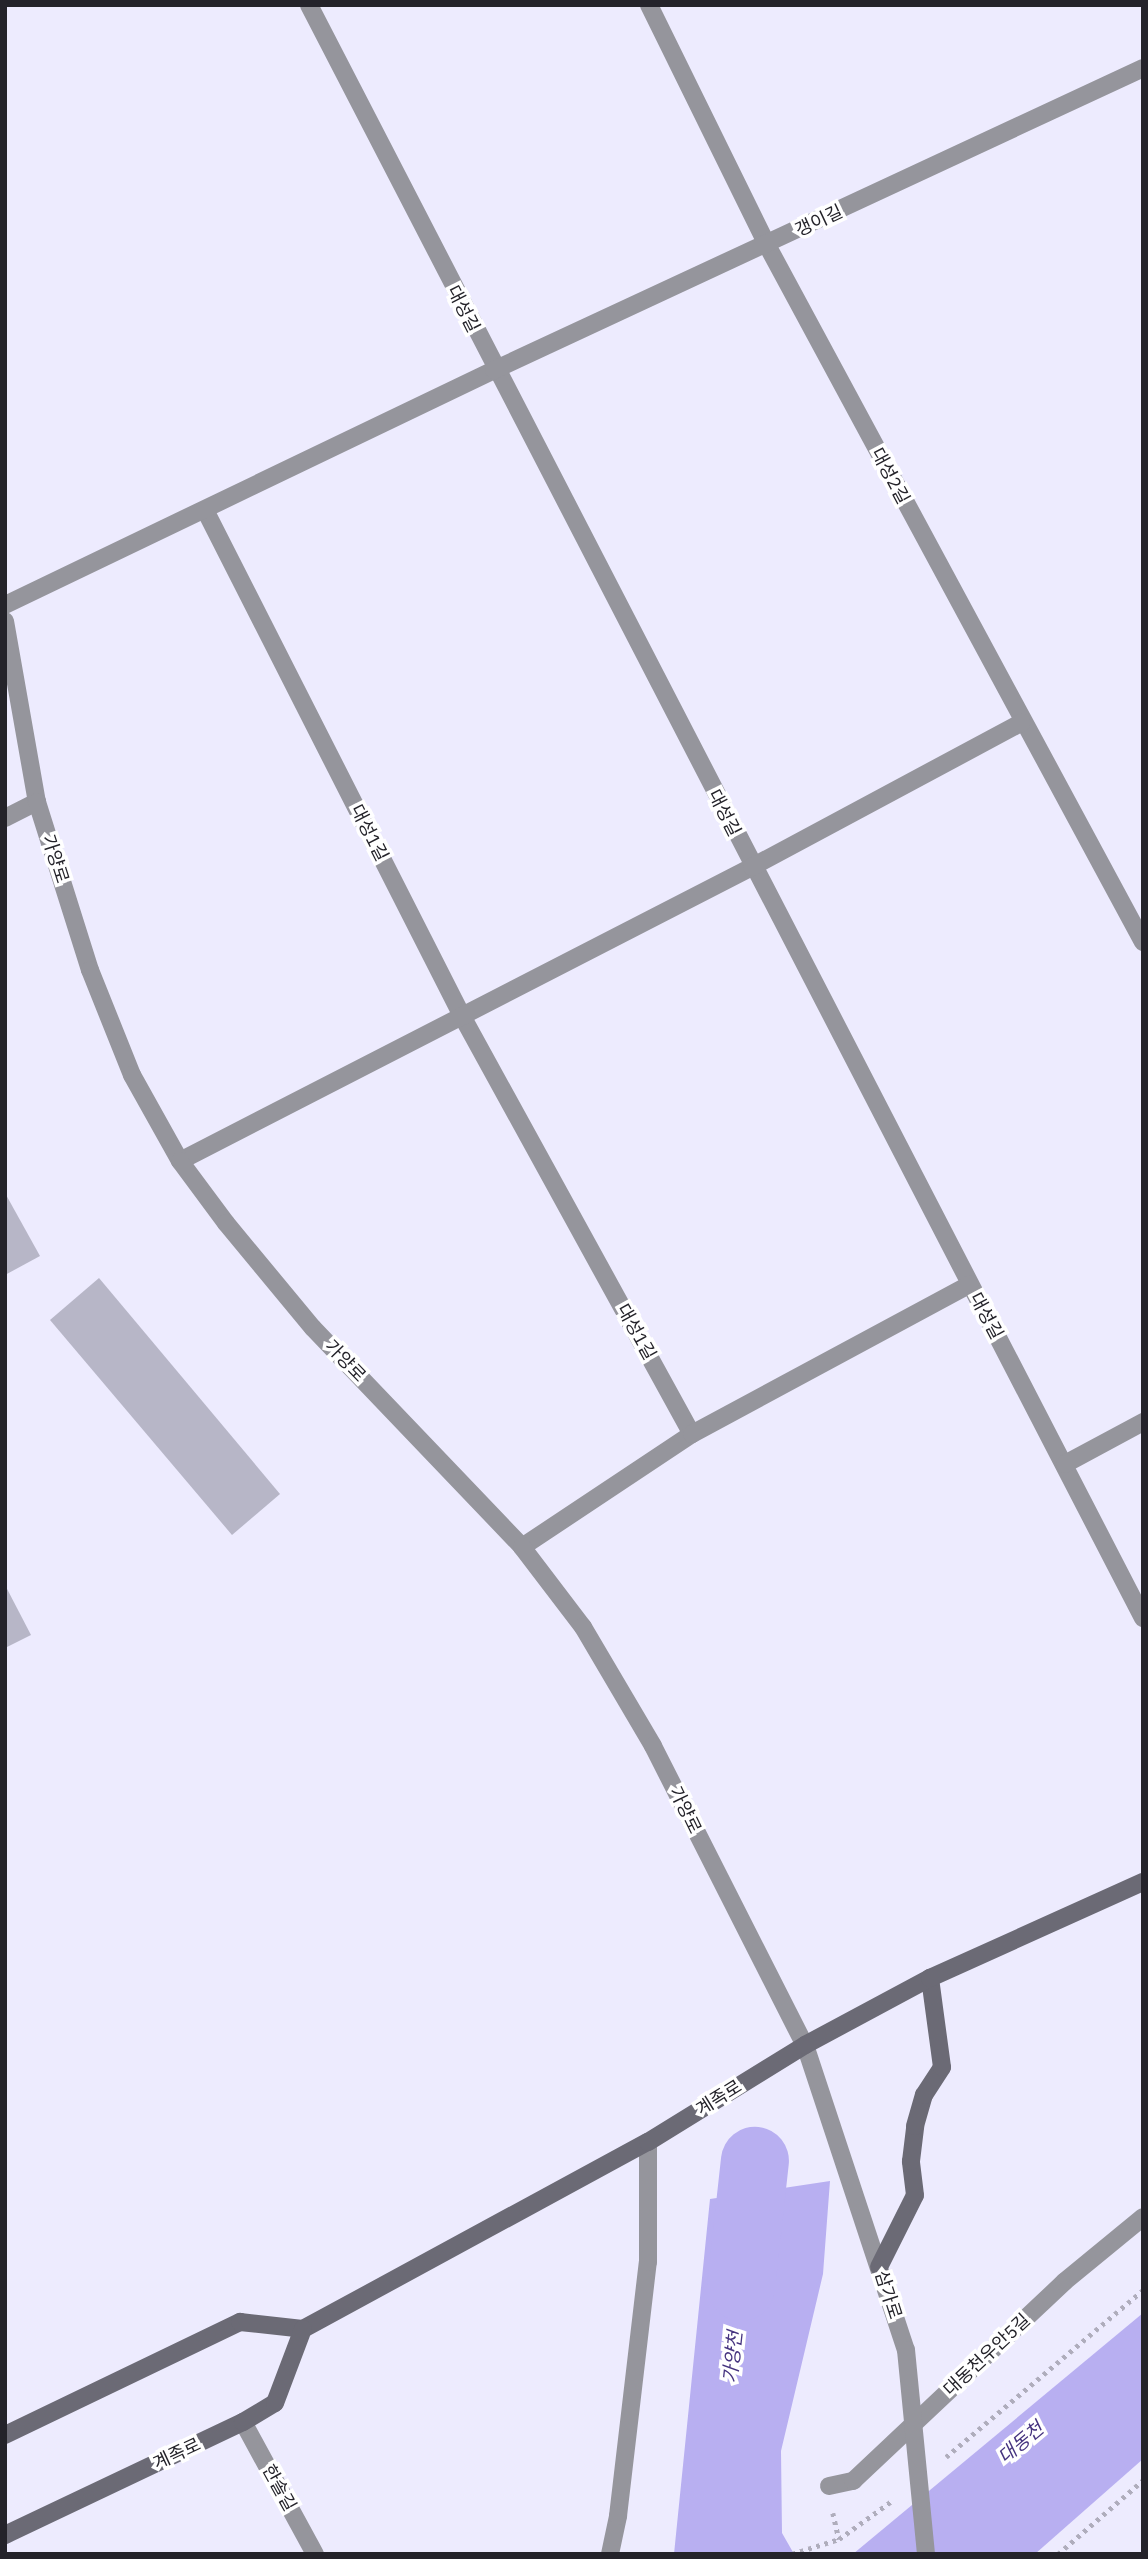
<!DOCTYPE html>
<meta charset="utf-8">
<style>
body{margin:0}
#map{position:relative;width:1148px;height:2559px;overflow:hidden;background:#edebfe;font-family:"IBM Plex Sans","Noto Sans KR",sans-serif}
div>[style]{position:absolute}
.water>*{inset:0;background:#b8aff1}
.river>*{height:68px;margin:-34px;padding:0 34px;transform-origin:34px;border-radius:34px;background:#b8aff1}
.building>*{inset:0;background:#b7b6c7}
.path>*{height:4.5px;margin-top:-2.25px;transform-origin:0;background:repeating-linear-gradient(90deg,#afadbc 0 3.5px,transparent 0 8.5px)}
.minor>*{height:18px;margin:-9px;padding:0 9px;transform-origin:9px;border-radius:9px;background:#95959c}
.tertiary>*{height:18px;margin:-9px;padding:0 9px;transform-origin:9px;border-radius:9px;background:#95959c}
.secondary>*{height:18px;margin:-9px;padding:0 9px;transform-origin:9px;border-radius:9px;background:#6b6a75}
.tertiary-bridge>*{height:18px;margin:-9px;padding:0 9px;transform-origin:9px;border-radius:9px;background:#95959c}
span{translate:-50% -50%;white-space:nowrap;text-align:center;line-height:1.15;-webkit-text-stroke:7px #fff;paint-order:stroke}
.street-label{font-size:18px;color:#24232a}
.water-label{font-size:19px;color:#45337f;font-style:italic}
.frame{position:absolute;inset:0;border:7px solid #24232a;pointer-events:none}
</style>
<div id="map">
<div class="water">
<div style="clip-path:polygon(830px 2181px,823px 2274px,781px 2451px,782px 2533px,794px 2554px,674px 2554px,710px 2199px)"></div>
<div style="clip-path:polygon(1143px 2313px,1143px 2459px,1035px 2554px,853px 2554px)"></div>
</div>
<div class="river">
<div style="left:741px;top:2287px;width:127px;rotate:-83.7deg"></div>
</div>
<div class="building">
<div style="clip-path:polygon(5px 1193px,40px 1256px,5px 1275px)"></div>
<div style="clip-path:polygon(99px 1278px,280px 1494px,232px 1535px,50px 1320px)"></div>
<div style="clip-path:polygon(5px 1585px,31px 1635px,5px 1648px)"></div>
</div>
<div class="path">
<div style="left:946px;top:2457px;width:258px;rotate:-40.3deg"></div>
<div style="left:833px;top:2513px;width:27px;rotate:77deg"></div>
<div style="left:792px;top:2554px;width:49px;rotate:-17.7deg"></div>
<div style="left:839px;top:2539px;width:67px;rotate:-35.8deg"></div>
<div style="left:1058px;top:2554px;width:113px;rotate:-41deg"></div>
</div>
<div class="minor">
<div style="left:309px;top:5px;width:1816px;rotate:62.66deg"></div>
<div style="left:649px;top:5px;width:267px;rotate:63.8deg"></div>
<div style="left:767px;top:245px;width:792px;rotate:61.66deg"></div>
<div style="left:205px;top:510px;width:568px;rotate:63.07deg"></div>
<div style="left:462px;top:1016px;width:477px;rotate:61.2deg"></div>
<div style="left:5px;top:605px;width:543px;rotate:-25.67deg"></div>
<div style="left:494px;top:370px;width:716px;rotate:-24.95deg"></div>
<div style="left:5px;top:818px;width:36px;rotate:-27deg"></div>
<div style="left:180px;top:1161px;width:643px;rotate:-27.2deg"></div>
<div style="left:752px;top:867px;width:306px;rotate:-28.2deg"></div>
<div style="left:1065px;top:1464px;width:89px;rotate:-28.3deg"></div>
<div style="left:522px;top:1547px;width:204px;rotate:-33.6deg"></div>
<div style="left:692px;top:1434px;width:315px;rotate:-28.3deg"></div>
<div style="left:243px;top:2422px;width:150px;rotate:61.4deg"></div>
<div style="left:829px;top:2486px;width:25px;rotate:-12deg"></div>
<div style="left:853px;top:2481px;width:290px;rotate:-43.3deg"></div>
<div style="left:1064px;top:2282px;width:102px;rotate:-39.4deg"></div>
<div style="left:610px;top:2554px;width:39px;rotate:-78deg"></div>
<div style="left:618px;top:2516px;width:256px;rotate:-83.3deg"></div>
<div style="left:648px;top:2262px;width:120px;rotate:-90deg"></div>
</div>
<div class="tertiary">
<div style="left:5px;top:621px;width:184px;rotate:80deg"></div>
<div style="left:37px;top:802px;width:176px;rotate:72.5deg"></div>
<div style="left:90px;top:970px;width:113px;rotate:68.2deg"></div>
<div style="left:132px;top:1075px;width:98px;rotate:60.8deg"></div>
<div style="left:180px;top:1161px;width:77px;rotate:53.4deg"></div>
<div style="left:226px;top:1223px;width:136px;rotate:50.4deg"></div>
<div style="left:313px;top:1328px;width:303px;rotate:46.3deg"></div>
<div style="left:522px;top:1547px;width:101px;rotate:52.7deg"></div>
<div style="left:583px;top:1627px;width:138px;rotate:59.5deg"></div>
<div style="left:653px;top:1746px;width:335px;rotate:63.1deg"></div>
<div style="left:805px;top:2045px;width:321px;rotate:71.7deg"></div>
</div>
<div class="secondary">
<div style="left:879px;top:2267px;width:80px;rotate:-63.4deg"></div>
<div style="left:915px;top:2195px;width:34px;rotate:-97deg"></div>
<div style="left:911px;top:2161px;width:35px;rotate:-83deg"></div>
<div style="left:915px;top:2126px;width:32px;rotate:-74deg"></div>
<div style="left:924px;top:2095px;width:33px;rotate:-57deg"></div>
<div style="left:942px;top:2067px;width:90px;rotate:-97.7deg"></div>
<div style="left:5px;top:2435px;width:261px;rotate:-25.7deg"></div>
<div style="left:240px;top:2322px;width:63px;rotate:6.3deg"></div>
<div style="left:303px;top:2329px;width:392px;rotate:-28.5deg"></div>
<div style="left:648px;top:2142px;width:185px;rotate:-31.7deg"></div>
<div style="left:805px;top:2045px;width:142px;rotate:-28.2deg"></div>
<div style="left:930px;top:1978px;width:234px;rotate:-24.3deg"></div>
<div style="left:5px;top:2535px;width:263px;rotate:-25.4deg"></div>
<div style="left:243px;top:2422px;width:37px;rotate:-31deg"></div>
<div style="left:275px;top:2403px;width:79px;rotate:-69.3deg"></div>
</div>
<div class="tertiary-bridge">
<div style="left:906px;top:2350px;width:205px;rotate:84.4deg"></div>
</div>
<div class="street-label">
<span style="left:819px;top:221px;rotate:-25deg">갱이길</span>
<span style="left:463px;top:309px;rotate:63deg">대성길</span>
<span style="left:890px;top:476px;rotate:62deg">대성2길</span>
<span style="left:724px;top:813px;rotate:63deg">대성길</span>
<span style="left:369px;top:833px;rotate:63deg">대성1길</span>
<span style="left:55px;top:859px;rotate:72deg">가양로</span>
<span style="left:986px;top:1316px;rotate:62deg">대성길</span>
<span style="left:636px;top:1332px;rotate:61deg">대성1길</span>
<span style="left:345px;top:1361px;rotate:46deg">가양로</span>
<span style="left:685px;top:1810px;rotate:64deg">가양로</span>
<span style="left:719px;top:2098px;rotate:-32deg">계족로</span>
<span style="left:888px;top:2295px;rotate:72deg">삼가로</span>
<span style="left:987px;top:2355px;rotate:-43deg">대동천우안5길</span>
<span style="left:177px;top:2454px;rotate:-25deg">계족로</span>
<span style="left:279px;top:2488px;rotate:61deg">한솔길</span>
</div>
<div class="water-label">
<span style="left:733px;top:2357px;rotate:-84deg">가양천</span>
<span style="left:1021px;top:2443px;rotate:-40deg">대동천</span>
</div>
<div class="frame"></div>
</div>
